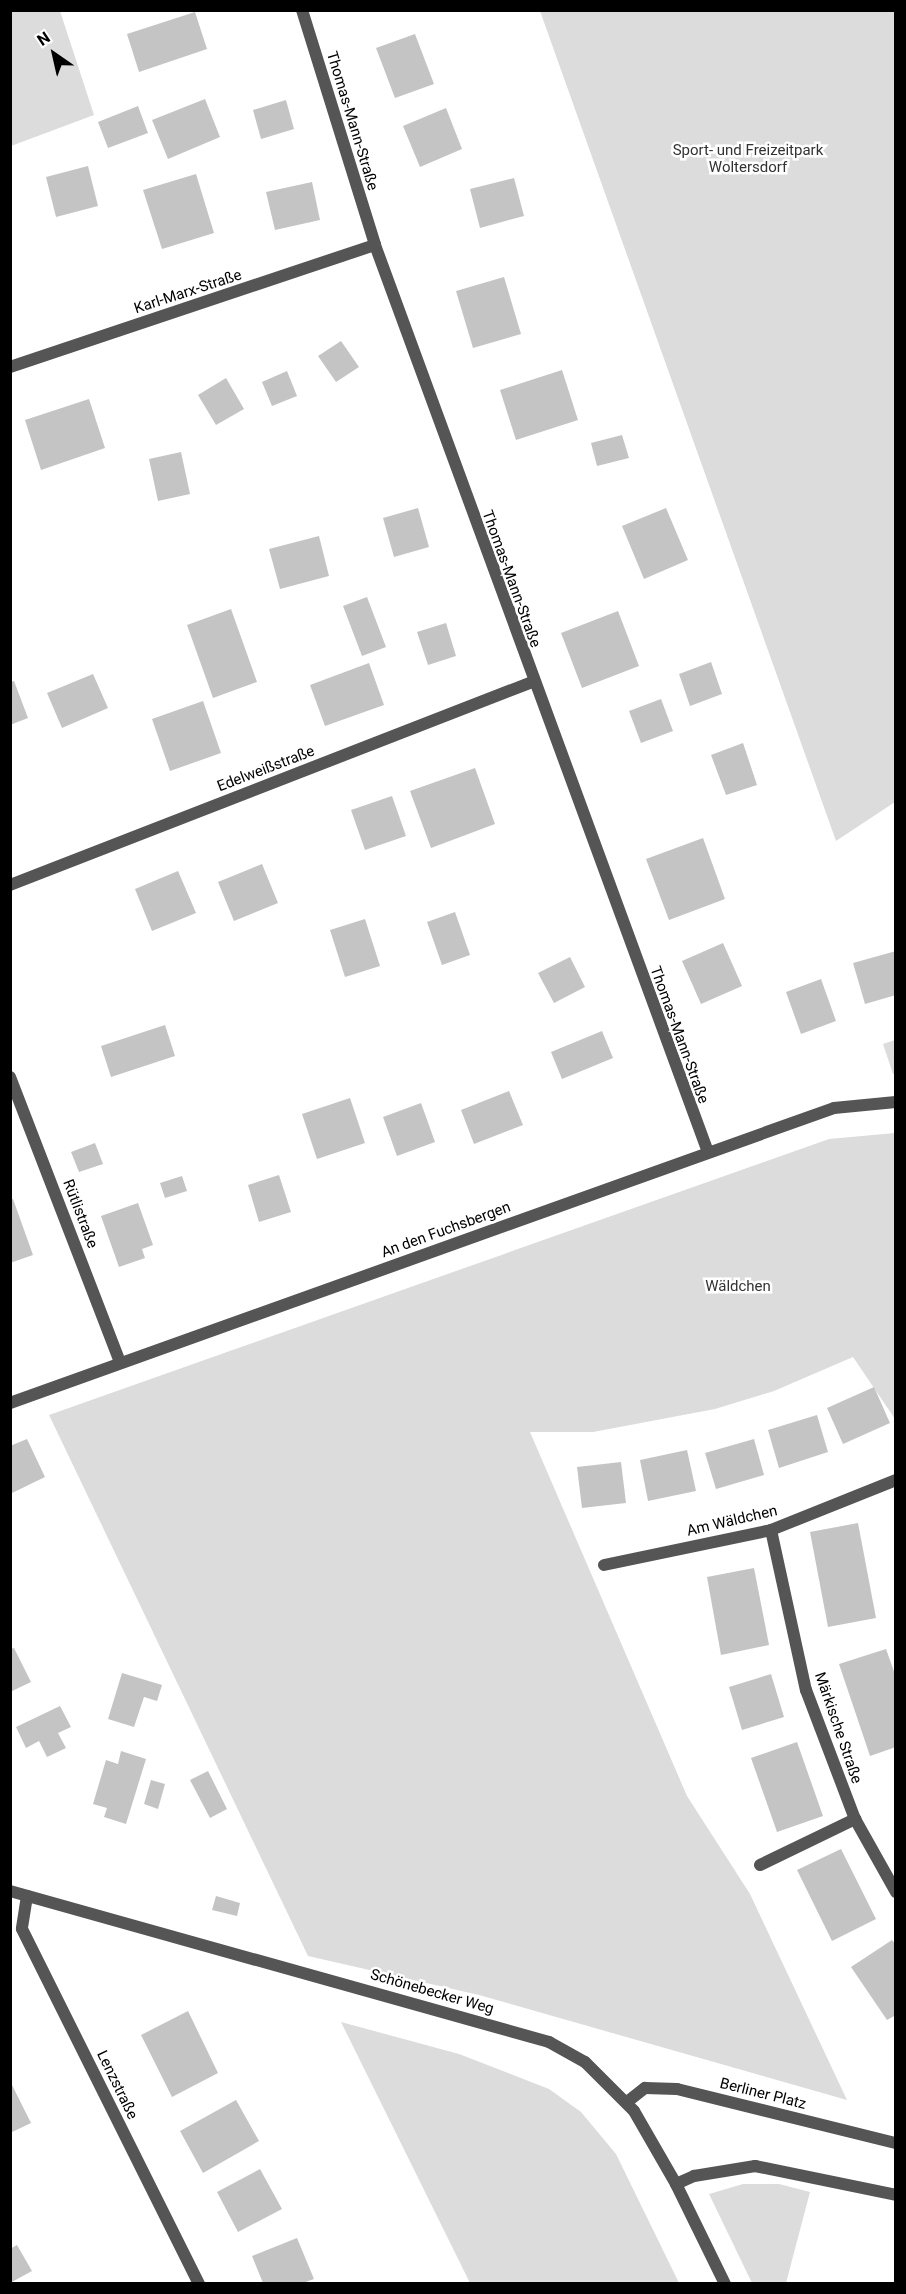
<!DOCTYPE html>
<meta charset="utf-8">
<style>
body{margin:0}
#map{position:relative;width:906px;height:2294px;overflow:hidden;background:#fff;font-family:Roboto,sans-serif}
div>[style]{position:absolute}
.green>*{inset:0;background:#dcdcdc}
.building>*{inset:0;background:#c4c4c4}
.service>*{height:12px;margin:-6px;padding:0 6px;transform-origin:6px;border-radius:6px;background:#555}
.minor>*{height:12px;margin:-6px;padding:0 6px;transform-origin:6px;border-radius:6px;background:#555}
.tertiary>*{height:12px;margin:-6px;padding:0 6px;transform-origin:6px;border-radius:6px;background:#555}
span{translate:-50% -50%;white-space:nowrap;text-align:center;line-height:1.15;-webkit-text-stroke:5px #fff;paint-order:stroke}
.street-label{font-size:15px;color:#000}
.park-label{font-size:15px;color:#333}
.frame{position:absolute;inset:0;border:12px solid #000;pointer-events:none}
.north{position:absolute;left:24px;top:24px;width:60px;height:60px;-webkit-text-stroke:4px #fff;paint-order:stroke;rotate:326deg;font-size:16px;font-weight:700;line-height:24px;text-align:center;color:#000}
.north::after{content:'';display:block;margin:auto;width:21px;height:27px;background:#000;clip-path:polygon(50% 0,100% 100%,50% 72%,0 100%)}
</style>
<div id="map">
<div class="green">
<div style="clip-path:polygon(11px 10px,60px 11px,94px 115px,11px 146px)"></div>
<div style="clip-path:polygon(540px 11px,895px 11px,895px 802px,836px 841px)"></div>
<div style="clip-path:polygon(895px 1040px,895px 1074px,893px 1074px,883px 1044px)"></div>
<div style="clip-path:polygon(895px 1133px,895px 1419px,853px 1357px,774px 1391px,715px 1409px,593px 1432px,530px 1432px,687px 1796px,750px 1894px,847px 2100px,479px 1995px,308px 1956px,49px 1415px,829px 1139px)"></div>
<div style="clip-path:polygon(341px 2022px,459px 2054px,549px 2089px,581px 2112px,616px 2154px,679px 2283px,470px 2283px)"></div>
<div style="clip-path:polygon(743px 2184px,779px 2184px,810px 2192px,786px 2283px,752px 2283px,709px 2194px)"></div>
</div>
<div class="building">
<div style="clip-path:polygon(195px 12px,207px 49px,139px 72px,127px 34px)"></div>
<div style="clip-path:polygon(415px 34px,434px 84px,395px 98px,376px 48px)"></div>
<div style="clip-path:polygon(205px 99px,220px 137px,168px 159px,152px 120px)"></div>
<div style="clip-path:polygon(286px 100px,294px 129px,261px 139px,253px 110px)"></div>
<div style="clip-path:polygon(138px 106px,148px 133px,108px 148px,98px 122px)"></div>
<div style="clip-path:polygon(446px 108px,462px 149px,420px 167px,403px 126px)"></div>
<div style="clip-path:polygon(88px 166px,98px 206px,56px 217px,46px 177px)"></div>
<div style="clip-path:polygon(196px 174px,214px 233px,162px 249px,143px 190px)"></div>
<div style="clip-path:polygon(514px 178px,524px 216px,480px 228px,470px 189px)"></div>
<div style="clip-path:polygon(312px 182px,320px 220px,275px 230px,266px 192px)"></div>
<div style="clip-path:polygon(504px 277px,521px 334px,473px 348px,456px 291px)"></div>
<div style="clip-path:polygon(341px 341px,359px 367px,336px 382px,318px 356px)"></div>
<div style="clip-path:polygon(562px 370px,578px 420px,516px 440px,500px 390px)"></div>
<div style="clip-path:polygon(287px 371px,297px 396px,272px 406px,262px 382px)"></div>
<div style="clip-path:polygon(226px 378px,244px 409px,216px 425px,198px 395px)"></div>
<div style="clip-path:polygon(89px 399px,105px 448px,41px 470px,25px 420px)"></div>
<div style="clip-path:polygon(622px 435px,629px 458px,597px 466px,591px 443px)"></div>
<div style="clip-path:polygon(181px 452px,190px 494px,158px 501px,149px 459px)"></div>
<div style="clip-path:polygon(418px 508px,429px 547px,394px 557px,383px 518px)"></div>
<div style="clip-path:polygon(666px 508px,688px 560px,644px 579px,622px 526px)"></div>
<div style="clip-path:polygon(319px 536px,329px 576px,280px 589px,269px 549px)"></div>
<div style="clip-path:polygon(367px 597px,386px 647px,362px 656px,343px 606px)"></div>
<div style="clip-path:polygon(231px 609px,257px 682px,213px 698px,187px 625px)"></div>
<div style="clip-path:polygon(618px 611px,639px 666px,582px 688px,561px 633px)"></div>
<div style="clip-path:polygon(446px 623px,456px 656px,428px 665px,417px 632px)"></div>
<div style="clip-path:polygon(711px 662px,722px 694px,690px 706px,679px 674px)"></div>
<div style="clip-path:polygon(369px 663px,384px 705px,325px 726px,310px 685px)"></div>
<div style="clip-path:polygon(93px 674px,108px 708px,62px 728px,47px 693px)"></div>
<div style="clip-path:polygon(14px 681px,28px 718px,10px 725px,10px 682px)"></div>
<div style="clip-path:polygon(661px 699px,673px 731px,641px 743px,629px 711px)"></div>
<div style="clip-path:polygon(203px 701px,221px 753px,170px 771px,152px 719px)"></div>
<div style="clip-path:polygon(743px 743px,757px 785px,726px 795px,711px 755px)"></div>
<div style="clip-path:polygon(475px 768px,495px 824px,431px 848px,410px 791px)"></div>
<div style="clip-path:polygon(392px 796px,406px 836px,365px 850px,351px 810px)"></div>
<div style="clip-path:polygon(703px 838px,725px 899px,669px 920px,646px 859px)"></div>
<div style="clip-path:polygon(262px 864px,278px 903px,234px 921px,218px 882px)"></div>
<div style="clip-path:polygon(178px 871px,196px 913px,152px 931px,135px 889px)"></div>
<div style="clip-path:polygon(455px 912px,470px 955px,442px 965px,427px 922px)"></div>
<div style="clip-path:polygon(365px 919px,380px 966px,345px 977px,330px 930px)"></div>
<div style="clip-path:polygon(723px 943px,742px 986px,701px 1004px,682px 961px)"></div>
<div style="clip-path:polygon(896px 951px,896px 995px,865px 1004px,853px 963px)"></div>
<div style="clip-path:polygon(570px 957px,585px 987px,554px 1003px,538px 973px)"></div>
<div style="clip-path:polygon(821px 979px,836px 1021px,801px 1034px,786px 992px)"></div>
<div style="clip-path:polygon(165px 1025px,175px 1056px,111px 1077px,101px 1046px)"></div>
<div style="clip-path:polygon(602px 1031px,613px 1058px,562px 1079px,551px 1052px)"></div>
<div style="clip-path:polygon(509px 1091px,523px 1125px,474px 1144px,461px 1110px)"></div>
<div style="clip-path:polygon(350px 1098px,365px 1143px,317px 1159px,302px 1114px)"></div>
<div style="clip-path:polygon(421px 1103px,435px 1142px,397px 1156px,383px 1117px)"></div>
<div style="clip-path:polygon(95px 1143px,103px 1164px,79px 1172px,71px 1152px)"></div>
<div style="clip-path:polygon(279px 1175px,291px 1212px,259px 1222px,248px 1185px)"></div>
<div style="clip-path:polygon(182px 1176px,187px 1191px,165px 1198px,160px 1183px)"></div>
<div style="clip-path:polygon(13px 1199px,33px 1255px,10px 1263px,10px 1200px)"></div>
<div style="clip-path:polygon(138px 1203px,153px 1245px,142px 1249px,145px 1258px,119px 1267px,101px 1216px)"></div>
<div style="clip-path:polygon(874px 1387px,890px 1423px,843px 1444px,827px 1408px)"></div>
<div style="clip-path:polygon(817px 1415px,828px 1452px,779px 1468px,768px 1430px)"></div>
<div style="clip-path:polygon(27px 1439px,45px 1477px,10px 1494px,10px 1446px)"></div>
<div style="clip-path:polygon(754px 1439px,764px 1475px,716px 1489px,705px 1453px)"></div>
<div style="clip-path:polygon(687px 1450px,696px 1491px,648px 1501px,640px 1460px)"></div>
<div style="clip-path:polygon(621px 1462px,626px 1503px,582px 1508px,577px 1467px)"></div>
<div style="clip-path:polygon(858px 1523px,876px 1618px,828px 1627px,810px 1532px)"></div>
<div style="clip-path:polygon(754px 1568px,769px 1645px,721px 1655px,707px 1577px)"></div>
<div style="clip-path:polygon(14px 1648px,31px 1682px,10px 1692px,10px 1649px)"></div>
<div style="clip-path:polygon(886px 1649px,896px 1677px,896px 1747px,870px 1756px,839px 1664px)"></div>
<div style="clip-path:polygon(122px 1673px,162px 1685px,157px 1701px,144px 1697px,134px 1727px,108px 1719px)"></div>
<div style="clip-path:polygon(771px 1674px,784px 1717px,742px 1730px,729px 1687px)"></div>
<div style="clip-path:polygon(60px 1706px,71px 1727px,58px 1733px,66px 1748px,47px 1757px,39px 1741px,26px 1748px,16px 1727px)"></div>
<div style="clip-path:polygon(797px 1742px,823px 1816px,777px 1832px,751px 1758px)"></div>
<div style="clip-path:polygon(121px 1751px,146px 1759px,126px 1824px,104px 1817px,107px 1808px,93px 1804px,106px 1760px,118px 1764px)"></div>
<div style="clip-path:polygon(208px 1771px,227px 1809px,210px 1818px,190px 1780px)"></div>
<div style="clip-path:polygon(151px 1780px,165px 1784px,158px 1809px,144px 1804px)"></div>
<div style="clip-path:polygon(841px 1849px,876px 1919px,832px 1941px,797px 1870px)"></div>
<div style="clip-path:polygon(216px 1896px,240px 1903px,237px 1916px,212px 1910px)"></div>
<div style="clip-path:polygon(892px 1940px,896px 1945px,896px 2015px,887px 2020px,851px 1967px)"></div>
<div style="clip-path:polygon(188px 2011px,218px 2073px,172px 2097px,141px 2035px)"></div>
<div style="clip-path:polygon(10px 2081px,31px 2123px,10px 2133px)"></div>
<div style="clip-path:polygon(236px 2100px,259px 2141px,203px 2173px,180px 2131px)"></div>
<div style="clip-path:polygon(260px 2169px,282px 2209px,238px 2232px,217px 2192px)"></div>
<div style="clip-path:polygon(297px 2238px,314px 2279px,303px 2283px,263px 2283px,252px 2256px)"></div>
<div style="clip-path:polygon(17px 2245px,32px 2271px,10px 2283px,10px 2249px)"></div>
</div>
<div class="service">
<div style="left:760px;top:1865px;width:106px;rotate:-25.8deg"></div>
<div style="left:676px;top:2184px;width:20px;rotate:-24deg"></div>
<div style="left:694px;top:2176px;width:62px;rotate:-9.3deg"></div>
<div style="left:755px;top:2166px;width:144px;rotate:11.6deg"></div>
</div>
<div class="minor">
<div style="left:302px;top:10px;width:246px;rotate:72.7deg"></div>
<div style="left:375px;top:245px;width:966px;rotate:69.84deg"></div>
<div style="left:10px;top:367px;width:385px;rotate:-18.5deg"></div>
<div style="left:10px;top:885px;width:560px;rotate:-21.25deg"></div>
<div style="left:10px;top:1077px;width:305px;rotate:68.9deg"></div>
<div style="left:771px;top:1530px;width:164px;rotate:77.7deg"></div>
<div style="left:806px;top:1690px;width:138px;rotate:69.2deg"></div>
<div style="left:855px;top:1819px;width:84px;rotate:60.7deg"></div>
<div style="left:604px;top:1565px;width:171px;rotate:-11.8deg"></div>
<div style="left:771px;top:1530px;width:135px;rotate:-21.8deg"></div>
<div style="left:27px;top:1896px;width:33px;rotate:99deg"></div>
<div style="left:22px;top:1929px;width:397px;rotate:63.5deg"></div>
<div style="left:627px;top:2102px;width:23px;rotate:-38deg"></div>
<div style="left:645px;top:2088px;width:32px;rotate:2deg"></div>
<div style="left:677px;top:2089px;width:226px;rotate:13.9deg"></div>
</div>
<div class="tertiary">
<div style="left:10px;top:1403px;width:875px;rotate:-19.7deg"></div>
<div style="left:834px;top:1108px;width:62px;rotate:-5.5deg"></div>
<div style="left:10px;top:1891px;width:560px;rotate:15.65deg"></div>
<div style="left:549px;top:2042px;width:41px;rotate:29.1deg"></div>
<div style="left:585px;top:2062px;width:69px;rotate:45deg"></div>
<div style="left:634px;top:2111px;width:84px;rotate:60.1deg"></div>
<div style="left:676px;top:2184px;width:111px;rotate:63.9deg"></div>
</div>
<div class="street-label">
<span style="left:352px;top:121px;rotate:73deg">Thomas-Mann-Straße</span>
<span style="left:188px;top:292px;rotate:-18deg">Karl-Marx-Straße</span>
<span style="left:511px;top:579px;rotate:70deg">Thomas-Mann-Straße</span>
<span style="left:266px;top:769px;rotate:-21deg">Edelweißstraße</span>
<span style="left:679px;top:1035px;rotate:70deg">Thomas-Mann-Straße</span>
<span style="left:80px;top:1214px;rotate:69deg">Rütlistraße</span>
<span style="left:446px;top:1230px;rotate:-20deg">An den Fuchsbergen</span>
<span style="left:732px;top:1521px;rotate:-13deg">Am Wäldchen</span>
<span style="left:838px;top:1728px;rotate:71deg">Märkische Straße</span>
<span style="left:432px;top:1992px;rotate:16deg">Schönebecker Weg</span>
<span style="left:117px;top:2085px;rotate:64deg">Lenzstraße</span>
<span style="left:763px;top:2094px;rotate:14deg">Berliner Platz</span>
</div>
<div class="park-label">
<span style="left:748px;top:159px">Sport- und Freizeitpark<br>Woltersdorf</span>
<span style="left:738px;top:1287px">Wäldchen</span>
</div>
<div class="frame"></div>
<div class="north">N</div>
</div>
